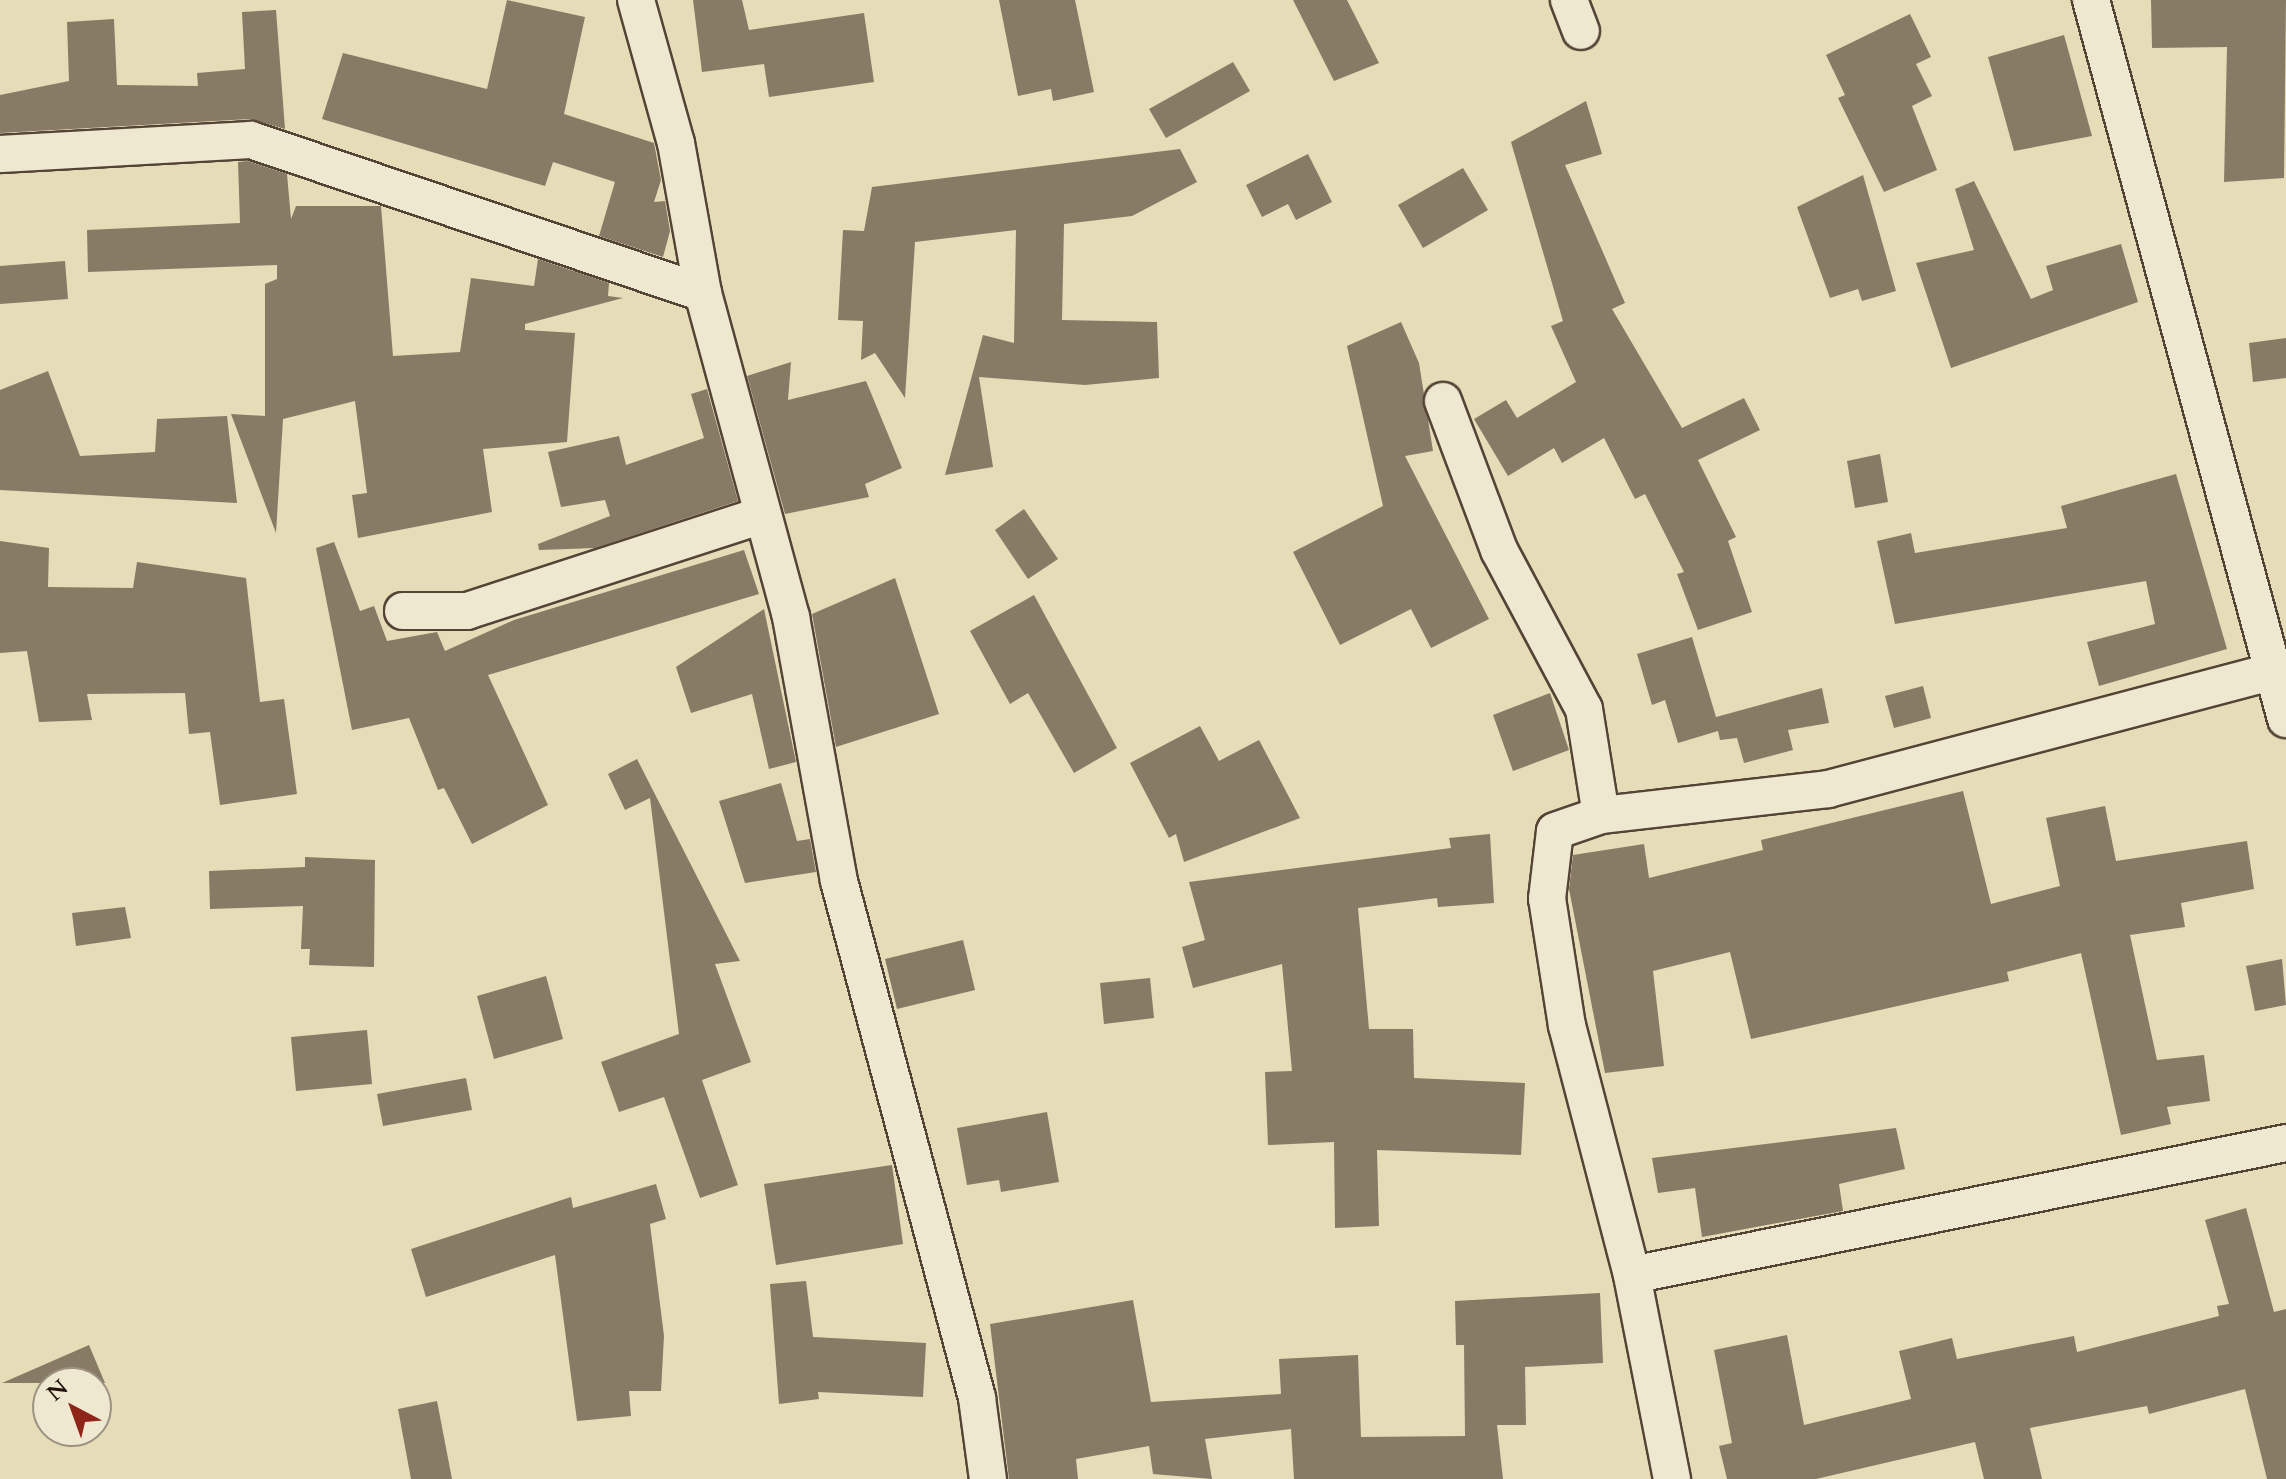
<!DOCTYPE html>
<style>
body{margin:0}
#map{position:relative;width:2286px;height:1479px;overflow:hidden;background:#e5dcb8;font-family:Cardo,serif}
div>[style]{position:absolute}
.building>*{inset:0;background:#887b65}
.roads{filter:drop-shadow(2px 0 #544436) drop-shadow(-2px 0 #544436) drop-shadow(0 2px #544436) drop-shadow(0 -2px #544436)}
.street>*{height:36px;margin:-18px;padding:0 18px;transform-origin:18px;border-radius:18px;background:#eee8d1}
span{translate:-50% -50%;white-space:nowrap;text-align:center;line-height:1.15;-webkit-text-stroke:7px #eee8d1;paint-order:stroke}
.north{position:absolute;left:32px;top:1367px;width:80px;height:80px;box-sizing:border-box;background:#eee8d1;border:2px solid #9d9282;border-radius:50%;rotate:319deg;font-size:22px;font-weight:700;line-height:32px;text-align:center;color:#23120b}
.north::after{content:'';display:block;margin:auto;width:28px;height:36px;background:#8f2418;clip-path:polygon(50% 0,100% 100%,50% 72%,0 100%)}
</style>
<div id="map">
<div class="building">
<div style="clip-path:polygon(507px 0,585px 17px,564px 114px,654px 143px,661px 180px,654px 202px,665px 201px,670px 231px,663px 257px,599px 236px,615px 182px,553px 162px,545px 186px,322px 119px,343px 53px,487px 89px)"></div>
<div style="clip-path:polygon(693px 0,742px 0,749px 30px,864px 13px,874px 82px,769px 97px,764px 64px,702px 72px)"></div>
<div style="clip-path:polygon(999px 0,1075px 0,1094px 92px,1053px 101px,1051px 89px,1018px 96px)"></div>
<div style="clip-path:polygon(1293px 0,1347px 0,1379px 63px,1334px 81px)"></div>
<div style="clip-path:polygon(2151px 0,2286px 0,2284px 178px,2224px 182px,2227px 47px,2152px 48px)"></div>
<div style="clip-path:polygon(276px 10px,285px 129px,250px 119px,0 133px,0 95px,69px 81px,67px 22px,114px 19px,117px 85px,198px 86px,197px 73px,245px 69px,242px 12px)"></div>
<div style="clip-path:polygon(1910px 14px,1931px 57px,1916px 64px,1932px 96px,1912px 106px,1937px 170px,1884px 192px,1838px 98px,1845px 95px,1826px 55px)"></div>
<div style="clip-path:polygon(2064px 35px,2092px 136px,2014px 151px,1988px 57px)"></div>
<div style="clip-path:polygon(1233px 62px,1250px 91px,1166px 138px,1149px 109px)"></div>
<div style="clip-path:polygon(1586px 101px,1602px 154px,1565px 165px,1625px 303px,1612px 309px,1682px 428px,1744px 398px,1760px 430px,1698px 460px,1736px 537px,1728px 541px,1752px 612px,1698px 630px,1677px 574px,1684px 572px,1645px 494px,1635px 499px,1604px 438px,1562px 463px,1554px 448px,1508px 476px,1474px 419px,1506px 400px,1517px 418px,1576px 382px,1551px 326px,1563px 321px,1511px 142px)"></div>
<div style="clip-path:polygon(1180px 149px,1197px 182px,1132px 216px,1064px 224px,1062px 320px,1157px 322px,1159px 378px,1085px 385px,979px 377px,993px 467px,945px 475px,983px 335px,1014px 343px,1016px 230px,915px 242px,905px 398px,875px 353px,861px 360px,863px 321px,838px 320px,843px 230px,864px 231px,872px 187px)"></div>
<div style="clip-path:polygon(1308px 154px,1332px 202px,1296px 220px,1288px 204px,1262px 217px,1246px 185px)"></div>
<div style="clip-path:polygon(248px 161px,287px 174px,291px 219px,296px 206px,381px 206px,393px 356px,460px 352px,471px 278px,534px 286px,538px 259px,609px 283px,608px 296px,623px 298px,525px 324px,525px 330px,575px 333px,567px 442px,483px 449px,492px 512px,358px 538px,352px 495px,367px 493px,355px 401px,283px 419px,276px 533px,231px 414px,265px 416px,265px 284px,277px 279px,277px 265px,88px 272px,87px 230px,240px 223px,238px 162px)"></div>
<div style="clip-path:polygon(1463px 168px,1488px 210px,1423px 248px,1398px 205px)"></div>
<div style="clip-path:polygon(1863px 175px,1896px 291px,1862px 301px,1858px 289px,1830px 298px,1797px 207px)"></div>
<div style="clip-path:polygon(1974px 181px,2031px 299px,2053px 290px,2046px 266px,2121px 244px,2138px 302px,1951px 368px,1916px 263px,1974px 250px,1955px 189px)"></div>
<div style="clip-path:polygon(65px 261px,68px 299px,0 304px,0 266px)"></div>
<div style="clip-path:polygon(1401px 322px,1419px 363px,1433px 451px,1405px 456px,1489px 619px,1431px 648px,1411px 609px,1340px 645px,1293px 552px,1383px 506px,1347px 346px)"></div>
<div style="clip-path:polygon(2286px 338px,2286px 378px,2253px 382px,2249px 343px)"></div>
<div style="clip-path:polygon(791px 362px,788px 400px,866px 381px,902px 468px,865px 484px,869px 497px,785px 514px,747px 376px)"></div>
<div style="clip-path:polygon(48px 371px,80px 456px,155px 452px,157px 419px,227px 416px,237px 503px,0 490px,0 390px)"></div>
<div style="clip-path:polygon(707px 389px,738px 501px,595px 548px,539px 550px,538px 544px,610px 516px,605px 500px,561px 507px,548px 452px,619px 436px,626px 465px,704px 438px,691px 394px)"></div>
<div style="clip-path:polygon(1880px 454px,1888px 502px,1855px 508px,1847px 461px)"></div>
<div style="clip-path:polygon(2176px 474px,2227px 649px,2099px 686px,2087px 642px,2155px 624px,2146px 581px,1895px 624px,1877px 541px,1911px 533px,1915px 553px,2067px 528px,2061px 506px)"></div>
<div style="clip-path:polygon(1024px 509px,1058px 559px,1028px 579px,995px 530px)"></div>
<div style="clip-path:polygon(0 541px,49px 548px,48px 587px,133px 588px,137px 562px,246px 578px,260px 702px,284px 699px,297px 794px,220px 805px,210px 732px,189px 734px,185px 693px,87px 694px,92px 720px,39px 722px,27px 651px,0 653px)"></div>
<div style="clip-path:polygon(334px 542px,360px 611px,374px 606px,387px 641px,437px 632px,445px 651px,514px 620px,744px 550px,759px 594px,488px 675px,548px 805px,472px 844px,444px 788px,438px 790px,409px 718px,352px 730px,316px 548px)"></div>
<div style="clip-path:polygon(895px 578px,939px 714px,836px 747px,812px 614px)"></div>
<div style="clip-path:polygon(1034px 595px,1117px 748px,1074px 773px,1028px 693px,1010px 704px,970px 631px)"></div>
<div style="clip-path:polygon(764px 609px,796px 762px,769px 769px,752px 694px,691px 713px,676px 667px)"></div>
<div style="clip-path:polygon(1692px 637px,1716px 717px,1822px 688px,1829px 723px,1788px 730px,1793px 750px,1744px 763px,1737px 738px,1720px 740px,1718px 731px,1678px 743px,1665px 700px,1652px 705px,1637px 654px)"></div>
<div style="clip-path:polygon(1923px 686px,1931px 718px,1894px 728px,1885px 696px)"></div>
<div style="clip-path:polygon(1550px 693px,1569px 750px,1513px 771px,1493px 715px)"></div>
<div style="clip-path:polygon(1200px 726px,1219px 761px,1259px 740px,1300px 818px,1184px 862px,1176px 834px,1169px 838px,1130px 763px)"></div>
<div style="clip-path:polygon(637px 759px,740px 961px,715px 964px,751px 1062px,702px 1080px,738px 1185px,700px 1198px,664px 1097px,619px 1112px,601px 1062px,679px 1034px,650px 798px,625px 810px,608px 774px)"></div>
<div style="clip-path:polygon(781px 783px,797px 841px,810px 839px,816px 872px,745px 883px,719px 801px)"></div>
<div style="clip-path:polygon(1963px 791px,1991px 904px,2060px 886px,2046px 818px,2105px 806px,2116px 861px,2247px 841px,2254px 889px,2181px 903px,2185px 927px,2130px 935px,2157px 1060px,2204px 1055px,2210px 1101px,2167px 1107px,2171px 1124px,2121px 1135px,2081px 953px,2007px 972px,2009px 981px,1751px 1039px,1730px 952px,1653px 971px,1664px 1066px,1605px 1073px,1569px 889px,1573px 855px,1644px 844px,1649px 878px,1763px 850px,1761px 840px)"></div>
<div style="clip-path:polygon(1490px 834px,1494px 903px,1438px 907px,1437px 898px,1358px 908px,1369px 1029px,1413px 1029px,1414px 1078px,1525px 1083px,1521px 1155px,1377px 1150px,1379px 1226px,1335px 1228px,1334px 1142px,1268px 1145px,1265px 1072px,1292px 1071px,1282px 964px,1193px 988px,1182px 947px,1205px 940px,1189px 882px,1451px 848px,1449px 838px)"></div>
<div style="clip-path:polygon(305px 857px,375px 860px,374px 967px,309px 965px,310px 949px,301px 949px,303px 906px,210px 909px,209px 871px,305px 867px)"></div>
<div style="clip-path:polygon(125px 907px,131px 938px,76px 946px,72px 913px)"></div>
<div style="clip-path:polygon(963px 940px,975px 990px,897px 1009px,885px 959px)"></div>
<div style="clip-path:polygon(2282px 959px,2286px 1005px,2255px 1011px,2246px 966px)"></div>
<div style="clip-path:polygon(546px 976px,563px 1039px,494px 1059px,477px 996px)"></div>
<div style="clip-path:polygon(1150px 978px,1154px 1018px,1104px 1024px,1100px 983px)"></div>
<div style="clip-path:polygon(367px 1030px,372px 1084px,296px 1091px,291px 1037px)"></div>
<div style="clip-path:polygon(466px 1078px,472px 1110px,383px 1126px,377px 1094px)"></div>
<div style="clip-path:polygon(1047px 1112px,1059px 1182px,1001px 1192px,999px 1180px,967px 1185px,957px 1128px)"></div>
<div style="clip-path:polygon(1896px 1128px,1905px 1169px,1839px 1184px,1843px 1211px,1702px 1237px,1695px 1188px,1658px 1193px,1652px 1158px)"></div>
<div style="clip-path:polygon(892px 1165px,903px 1244px,776px 1265px,764px 1184px)"></div>
<div style="clip-path:polygon(656px 1184px,666px 1219px,650px 1224px,664px 1336px,661px 1391px,629px 1391px,631px 1416px,577px 1421px,555px 1255px,426px 1297px,411px 1249px,571px 1197px,573px 1208px)"></div>
<div style="clip-path:polygon(2246px 1208px,2274px 1312px,2286px 1309px,2286px 1479px,2267px 1479px,2245px 1389px,2149px 1414px,2147px 1406px,2030px 1428px,2042px 1479px,1984px 1479px,1975px 1442px,1816px 1479px,1727px 1479px,1719px 1446px,1732px 1443px,1714px 1350px,1787px 1335px,1804px 1425px,1911px 1399px,1899px 1351px,1952px 1338px,1957px 1359px,2074px 1336px,2077px 1352px,2219px 1316px,2217px 1306px,2229px 1304px,2205px 1220px)"></div>
<div style="clip-path:polygon(806px 1281px,813px 1337px,926px 1343px,923px 1397px,818px 1392px,819px 1399px,779px 1404px,770px 1284px)"></div>
<div style="clip-path:polygon(1600px 1293px,1603px 1363px,1525px 1367px,1526px 1425px,1497px 1425px,1503px 1479px,1294px 1479px,1291px 1429px,1205px 1439px,1212px 1479px,1153px 1474px,1149px 1446px,1076px 1459px,1078px 1479px,1009px 1479px,990px 1324px,1133px 1300px,1151px 1402px,1281px 1394px,1279px 1359px,1358px 1355px,1361px 1437px,1465px 1436px,1464px 1345px,1456px 1345px,1455px 1301px)"></div>
<div style="clip-path:polygon(89px 1345px,105px 1383px,2px 1383px)"></div>
<div style="clip-path:polygon(437px 1401px,452px 1479px,411px 1479px,398px 1409px)"></div>
</div>
<div class="roads">
<div class="street">
<div style="left:636px;top:0;width:148px;rotate:74.4deg"></div>
<div style="left:676px;top:143px;width:152px;rotate:79.8deg"></div>
<div style="left:703px;top:293px;width:336px;rotate:74.8deg"></div>
<div style="left:791px;top:617px;width:268px;rotate:79.7deg"></div>
<div style="left:839px;top:881px;width:535px;rotate:75.05deg"></div>
<div style="left:977px;top:1398px;width:82px;rotate:82.3deg"></div>
<div style="left:1569px;top:0;width:33px;rotate:69deg"></div>
<div style="left:2091px;top:0;width:745px;rotate:74.83deg"></div>
<div style="left:0;top:154px;width:251px;rotate:-3.2deg"></div>
<div style="left:251px;top:140px;width:477px;rotate:18.7deg"></div>
<div style="left:1443px;top:401px;width:159px;rotate:69.4deg"></div>
<div style="left:1499px;top:550px;width:180px;rotate:61.9deg"></div>
<div style="left:1584px;top:709px;width:107px;rotate:80.9deg"></div>
<div style="left:403px;top:611px;width:64px"></div>
<div style="left:467px;top:611px;width:311px;rotate:-18deg"></div>
<div style="left:1632px;top:1275px;width:667px;rotate:-11.41deg"></div>
<div style="left:1672px;top:1479px;width:208px;rotate:-101.1deg"></div>
<div style="left:1632px;top:1275px;width:257px;rotate:-104.6deg"></div>
<div style="left:1567px;top:1026px;width:129px;rotate:-98.9deg"></div>
<div style="left:1547px;top:899px;width:68px;rotate:-83.3deg"></div>
<div style="left:1555px;top:831px;width:49px;rotate:-19.2deg"></div>
<div style="left:1601px;top:815px;width:228px;rotate:-6.5deg"></div>
<div style="left:1828px;top:789px;width:457px;rotate:-14.8deg"></div>
</div>
</div>
<div class="north">N</div>
</div>
